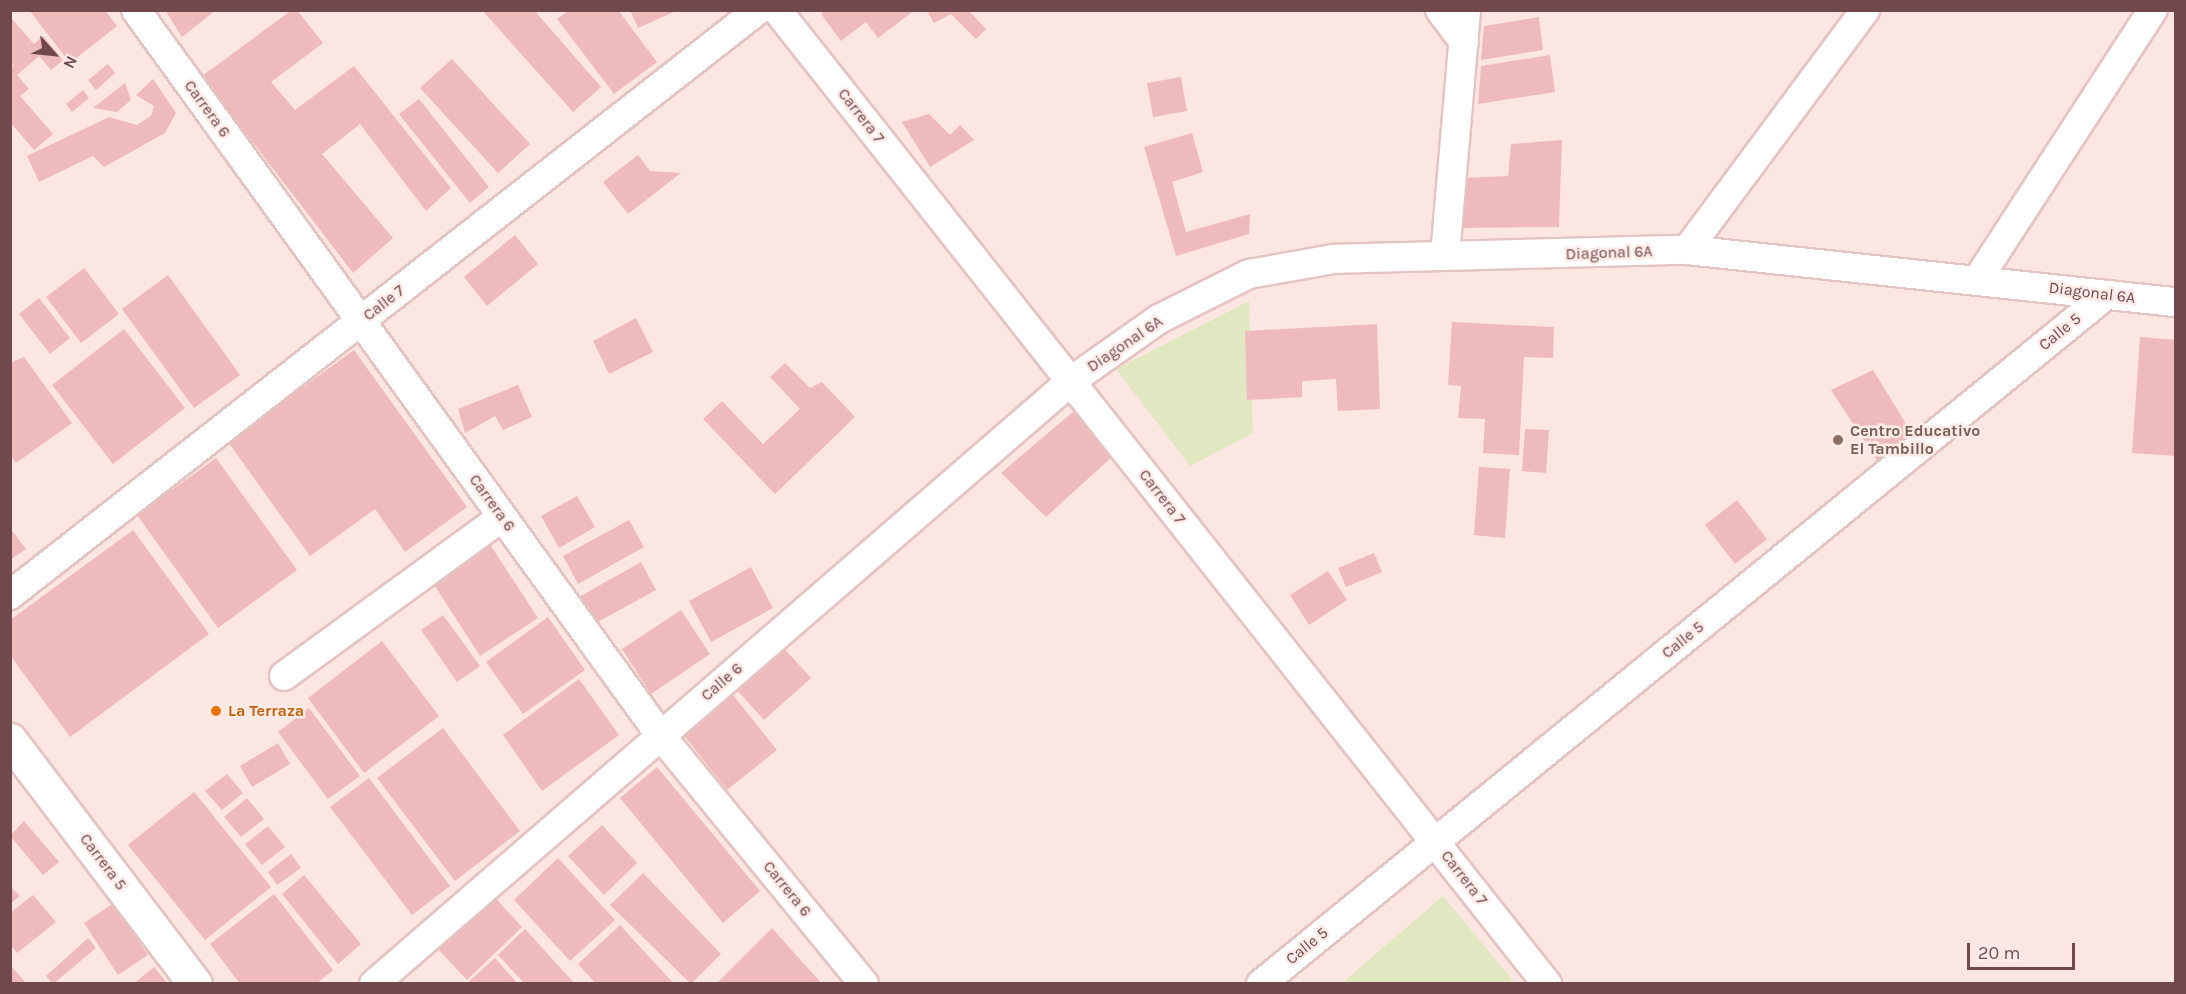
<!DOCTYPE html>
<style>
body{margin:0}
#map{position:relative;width:2186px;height:994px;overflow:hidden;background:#fbe6e1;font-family:Karla,sans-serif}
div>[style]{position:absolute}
.green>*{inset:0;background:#e1e8c1}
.building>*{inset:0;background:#efbabc}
.roads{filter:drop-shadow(2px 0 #e4c4c3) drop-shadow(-2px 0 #e4c4c3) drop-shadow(0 2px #e4c4c3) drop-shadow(0 -2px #e4c4c3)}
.street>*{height:28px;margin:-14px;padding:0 14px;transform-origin:14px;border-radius:14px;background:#fff}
.secondary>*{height:33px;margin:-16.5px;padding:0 16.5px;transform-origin:16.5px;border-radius:16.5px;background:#fff}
.dots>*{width:16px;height:16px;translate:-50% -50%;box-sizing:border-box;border:3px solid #feebe7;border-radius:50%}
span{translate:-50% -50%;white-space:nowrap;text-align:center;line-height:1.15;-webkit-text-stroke:5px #feebe7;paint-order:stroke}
.street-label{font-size:16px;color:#71494c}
.education-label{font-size:16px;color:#785e54;font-weight:700}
.left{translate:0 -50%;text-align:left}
.food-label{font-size:16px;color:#c56008;font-weight:700}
.frame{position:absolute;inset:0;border:12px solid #71494c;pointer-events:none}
.north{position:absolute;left:24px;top:24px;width:60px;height:60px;-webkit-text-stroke:4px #feebe7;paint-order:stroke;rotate:117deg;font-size:16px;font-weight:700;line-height:24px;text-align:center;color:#71494c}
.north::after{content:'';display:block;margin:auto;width:21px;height:27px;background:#71494c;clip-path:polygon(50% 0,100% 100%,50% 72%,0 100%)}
.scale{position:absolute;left:1967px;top:943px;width:108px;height:27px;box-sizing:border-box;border:3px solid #71494c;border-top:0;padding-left:8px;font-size:18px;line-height:21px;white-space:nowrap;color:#71494c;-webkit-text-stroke:4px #feebe7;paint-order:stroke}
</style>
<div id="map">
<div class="green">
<div style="clip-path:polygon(1249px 301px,1253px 433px,1190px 466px,1116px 369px)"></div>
<div style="clip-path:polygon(1443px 896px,1515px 983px,1342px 983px)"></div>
</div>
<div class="building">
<div style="clip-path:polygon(29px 10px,105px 10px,117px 26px,70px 63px)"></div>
<div style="clip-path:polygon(165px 10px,216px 10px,182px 37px)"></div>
<div style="clip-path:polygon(292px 10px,297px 10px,323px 43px,271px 82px,295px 110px,354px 66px,451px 188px,426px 211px,360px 124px,322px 154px,393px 238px,353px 273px,202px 76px)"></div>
<div style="clip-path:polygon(482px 10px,534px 10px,601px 87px,573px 112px)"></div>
<div style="clip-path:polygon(569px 10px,618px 10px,657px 62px,614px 94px,557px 19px)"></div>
<div style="clip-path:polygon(630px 10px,673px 10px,674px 12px,638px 28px)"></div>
<div style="clip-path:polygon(825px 10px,915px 10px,878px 38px,866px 22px,841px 41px,821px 14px)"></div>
<div style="clip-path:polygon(933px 10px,968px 10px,986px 29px,976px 39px,951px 14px,934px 23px,928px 13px)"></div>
<div style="clip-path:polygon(10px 17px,34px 44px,43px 36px,63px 60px,51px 70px,39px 56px,17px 75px,29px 89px,20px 96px,53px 134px,34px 150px,10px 122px,10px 69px,14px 66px,10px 61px)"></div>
<div style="clip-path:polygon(1539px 17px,1543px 50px,1481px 60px,1484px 26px)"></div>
<div style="clip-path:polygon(1550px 55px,1555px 92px,1478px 104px,1481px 66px)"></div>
<div style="clip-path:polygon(452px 59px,530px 144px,498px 173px,420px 88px)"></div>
<div style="clip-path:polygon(108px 64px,115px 73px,96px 90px,88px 80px)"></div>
<div style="clip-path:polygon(1181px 77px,1187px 111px,1153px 117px,1147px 83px)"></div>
<div style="clip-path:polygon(153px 79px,176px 113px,165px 133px,104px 167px,93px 156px,39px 182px,27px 156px,109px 117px,137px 125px,151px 116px,154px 106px,136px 95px)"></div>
<div style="clip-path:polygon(125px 83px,131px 100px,117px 112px,93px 108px)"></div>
<div style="clip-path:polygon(83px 90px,89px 98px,72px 112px,66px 104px)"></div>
<div style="clip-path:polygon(419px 99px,489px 187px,470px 203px,399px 114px)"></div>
<div style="clip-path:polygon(929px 114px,950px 135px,960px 125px,974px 140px,930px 167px,902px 122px)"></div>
<div style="clip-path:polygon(1192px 133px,1203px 172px,1172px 182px,1186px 232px,1250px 214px,1249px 234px,1176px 256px,1144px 147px)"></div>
<div style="clip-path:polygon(1562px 140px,1559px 227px,1458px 228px,1462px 178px,1508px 176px,1511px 144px)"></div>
<div style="clip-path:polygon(638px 155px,650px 171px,681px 173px,628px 214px,603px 182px)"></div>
<div style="clip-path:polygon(515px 235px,538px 264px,487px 306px,464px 277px)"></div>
<div style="clip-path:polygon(84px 268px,119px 314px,81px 343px,46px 297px)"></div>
<div style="clip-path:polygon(168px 275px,240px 375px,194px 408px,122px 309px)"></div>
<div style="clip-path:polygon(39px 298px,70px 338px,50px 354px,19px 314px)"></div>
<div style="clip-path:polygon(636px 318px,653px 352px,609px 374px,593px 341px)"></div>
<div style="clip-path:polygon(1452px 322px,1554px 327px,1553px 358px,1524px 357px,1519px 455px,1483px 453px,1485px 419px,1458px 418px,1461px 386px,1448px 385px)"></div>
<div style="clip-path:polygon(1377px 324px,1380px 409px,1338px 411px,1336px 379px,1302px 381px,1302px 397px,1247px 400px,1245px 331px)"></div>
<div style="clip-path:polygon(124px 329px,185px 408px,113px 464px,52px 385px)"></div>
<div style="clip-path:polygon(2140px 337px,2176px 340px,2176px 456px,2132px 453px)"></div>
<div style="clip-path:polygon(354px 350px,467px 507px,405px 552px,375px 509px,310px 556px,228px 442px)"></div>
<div style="clip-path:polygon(24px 357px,72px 423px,16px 463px,10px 455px,10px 363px)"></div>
<div style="clip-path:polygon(785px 363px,810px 388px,822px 382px,855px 417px,775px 494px,703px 419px,722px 401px,763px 444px,800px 409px,770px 377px)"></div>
<div style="clip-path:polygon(1873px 370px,1913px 435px,1880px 465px,1831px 390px)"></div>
<div style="clip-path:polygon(518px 385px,532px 417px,503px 430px,495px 416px,465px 433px,458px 409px)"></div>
<div style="clip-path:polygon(1074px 411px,1114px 455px,1046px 517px,1001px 473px)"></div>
<div style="clip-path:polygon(1525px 429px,1549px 430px,1546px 473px,1522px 471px)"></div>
<div style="clip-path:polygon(216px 458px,297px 570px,218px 628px,137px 515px)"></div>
<div style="clip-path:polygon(1479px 467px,1510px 469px,1505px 538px,1474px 535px)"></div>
<div style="clip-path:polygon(577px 496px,595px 527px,559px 548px,541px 516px)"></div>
<div style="clip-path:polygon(1737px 500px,1767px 539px,1735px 564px,1705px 525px)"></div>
<div style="clip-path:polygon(629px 520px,644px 547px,578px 584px,563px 556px)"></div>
<div style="clip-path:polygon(10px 528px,26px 549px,10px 560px)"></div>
<div style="clip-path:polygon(133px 530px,209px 634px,70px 737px,10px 655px,10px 620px)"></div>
<div style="clip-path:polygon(489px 543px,538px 618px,480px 656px,431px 580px)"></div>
<div style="clip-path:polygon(1374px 553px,1382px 572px,1346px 587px,1338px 568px)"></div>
<div style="clip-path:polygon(641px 562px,656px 590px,594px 624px,579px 597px)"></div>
<div style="clip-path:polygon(751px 567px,773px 608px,711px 642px,689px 601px)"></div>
<div style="clip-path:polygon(1328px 571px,1347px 600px,1309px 625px,1290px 595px)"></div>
<div style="clip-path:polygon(681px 610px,710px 654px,651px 694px,622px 649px)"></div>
<div style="clip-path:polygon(443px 615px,480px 666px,457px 682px,421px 630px)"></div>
<div style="clip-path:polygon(548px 617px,585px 670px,523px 714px,486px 662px)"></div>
<div style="clip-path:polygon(382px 641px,439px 716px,364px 773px,308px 698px)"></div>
<div style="clip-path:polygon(782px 646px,811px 678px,764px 720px,736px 689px)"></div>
<div style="clip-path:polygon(579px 679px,619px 735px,542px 791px,503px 735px)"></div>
<div style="clip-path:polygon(729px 690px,777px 750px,727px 790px,679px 729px)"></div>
<div style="clip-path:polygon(309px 708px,360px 776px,328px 799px,278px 732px)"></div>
<div style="clip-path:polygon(443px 728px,520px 831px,455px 881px,377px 778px)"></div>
<div style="clip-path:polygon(278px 743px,290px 764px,252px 787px,240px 766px)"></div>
<div style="clip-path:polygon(657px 767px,760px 891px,723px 923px,620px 798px)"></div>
<div style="clip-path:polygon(227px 774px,243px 793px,222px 810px,205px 791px)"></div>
<div style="clip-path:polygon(369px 778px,450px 886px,412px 915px,330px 807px)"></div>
<div style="clip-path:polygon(194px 792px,271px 887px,205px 940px,128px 845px)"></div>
<div style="clip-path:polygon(247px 798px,264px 819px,241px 837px,224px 817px)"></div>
<div style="clip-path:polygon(24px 821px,59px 862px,43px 875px,10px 836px)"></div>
<div style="clip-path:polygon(602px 825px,637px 863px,604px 895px,568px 856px)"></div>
<div style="clip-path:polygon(268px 826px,285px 847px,262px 865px,245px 844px)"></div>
<div style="clip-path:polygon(291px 854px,301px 868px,277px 885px,268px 872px)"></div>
<div style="clip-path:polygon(558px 858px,615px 920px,570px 961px,514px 900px)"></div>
<div style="clip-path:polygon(643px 873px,721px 954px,691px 984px,610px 905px)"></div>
<div style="clip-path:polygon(304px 875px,361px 944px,338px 964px,282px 894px)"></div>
<div style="clip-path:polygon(10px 886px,20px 896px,10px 904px)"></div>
<div style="clip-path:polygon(489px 891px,522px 927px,467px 980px,433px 944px)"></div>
<div style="clip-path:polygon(274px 894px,333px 970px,316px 984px,240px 984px,210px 944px)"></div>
<div style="clip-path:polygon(33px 895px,56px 922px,17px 953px,10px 944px,10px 913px)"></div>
<div style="clip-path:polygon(114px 903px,148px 955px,118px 975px,84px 923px)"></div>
<div style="clip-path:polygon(620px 925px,674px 984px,596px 984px,578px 964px)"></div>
<div style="clip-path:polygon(772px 928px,822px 984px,716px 984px)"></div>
<div style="clip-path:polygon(525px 929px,575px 984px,525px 984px,498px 955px)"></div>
<div style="clip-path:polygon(88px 938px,96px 948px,53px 984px,46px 976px)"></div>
<div style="clip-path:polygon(495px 958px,518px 984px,466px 984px)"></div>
<div style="clip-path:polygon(12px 967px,27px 984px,10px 984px)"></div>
<div style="clip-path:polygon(154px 967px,168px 984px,133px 984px)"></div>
</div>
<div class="roads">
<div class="street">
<div style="left:136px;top:10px;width:896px;rotate:54.13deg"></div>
<div style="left:661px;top:736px;width:320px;rotate:50.7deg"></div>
<div style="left:777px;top:10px;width:1242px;rotate:51.67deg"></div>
<div style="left:1440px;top:10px;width:40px;rotate:53deg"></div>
<div style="left:1687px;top:250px;width:299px;rotate:-53.4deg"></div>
<div style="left:1445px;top:256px;width:247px;rotate:-85.1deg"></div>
<div style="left:1978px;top:279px;width:321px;rotate:-57deg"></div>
<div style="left:10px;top:595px;width:950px;rotate:-38.03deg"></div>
<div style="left:284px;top:676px;width:270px;rotate:-36.1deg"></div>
<div style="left:374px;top:984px;width:922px;rotate:-40.86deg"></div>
<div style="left:1071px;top:381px;width:108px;rotate:-35.2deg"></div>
<div style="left:1159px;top:319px;width:101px;rotate:-26.6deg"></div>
<div style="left:1249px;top:274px;width:85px;rotate:-10.1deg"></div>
<div style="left:1333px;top:259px;width:354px;rotate:-1.5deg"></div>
<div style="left:1687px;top:250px;width:492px;rotate:6.1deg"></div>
<div style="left:1261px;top:984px;width:1090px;rotate:-39.19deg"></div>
</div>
<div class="secondary">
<div style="left:10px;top:740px;width:306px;rotate:52.8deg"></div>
</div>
</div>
<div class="dots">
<div style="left:1838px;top:440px;background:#8d6e63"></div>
<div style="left:216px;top:711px;background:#e8710a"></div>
</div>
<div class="street-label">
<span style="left:207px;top:109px;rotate:54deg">Carrera 6</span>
<span style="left:861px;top:116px;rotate:52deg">Carrera 7</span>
<span style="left:1609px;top:253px;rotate:-2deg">Diagonal 6A</span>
<span style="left:2092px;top:293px;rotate:7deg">Diagonal 6A</span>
<span style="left:384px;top:303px;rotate:-38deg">Calle 7</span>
<span style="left:2060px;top:332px;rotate:-39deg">Calle 5</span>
<span style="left:1125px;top:344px;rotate:-34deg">Diagonal 6A</span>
<span style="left:1162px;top:497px;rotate:52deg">Carrera 7</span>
<span style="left:492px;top:503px;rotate:54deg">Carrera 6</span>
<span style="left:1683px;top:640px;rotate:-39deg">Calle 5</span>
<span style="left:722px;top:682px;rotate:-41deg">Calle 6</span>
<span style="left:103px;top:862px;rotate:53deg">Carrera 5</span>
<span style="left:1464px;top:878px;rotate:52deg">Carrera 7</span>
<span style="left:787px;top:889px;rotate:51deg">Carrera 6</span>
<span style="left:1307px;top:946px;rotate:-39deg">Calle 5</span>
</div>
<div class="education-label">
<span class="left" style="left:1850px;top:440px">Centro Educativo<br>El Tambillo</span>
</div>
<div class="food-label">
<span class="left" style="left:228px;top:711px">La Terraza</span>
</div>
<div class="frame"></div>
<div class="north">N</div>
<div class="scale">20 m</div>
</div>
